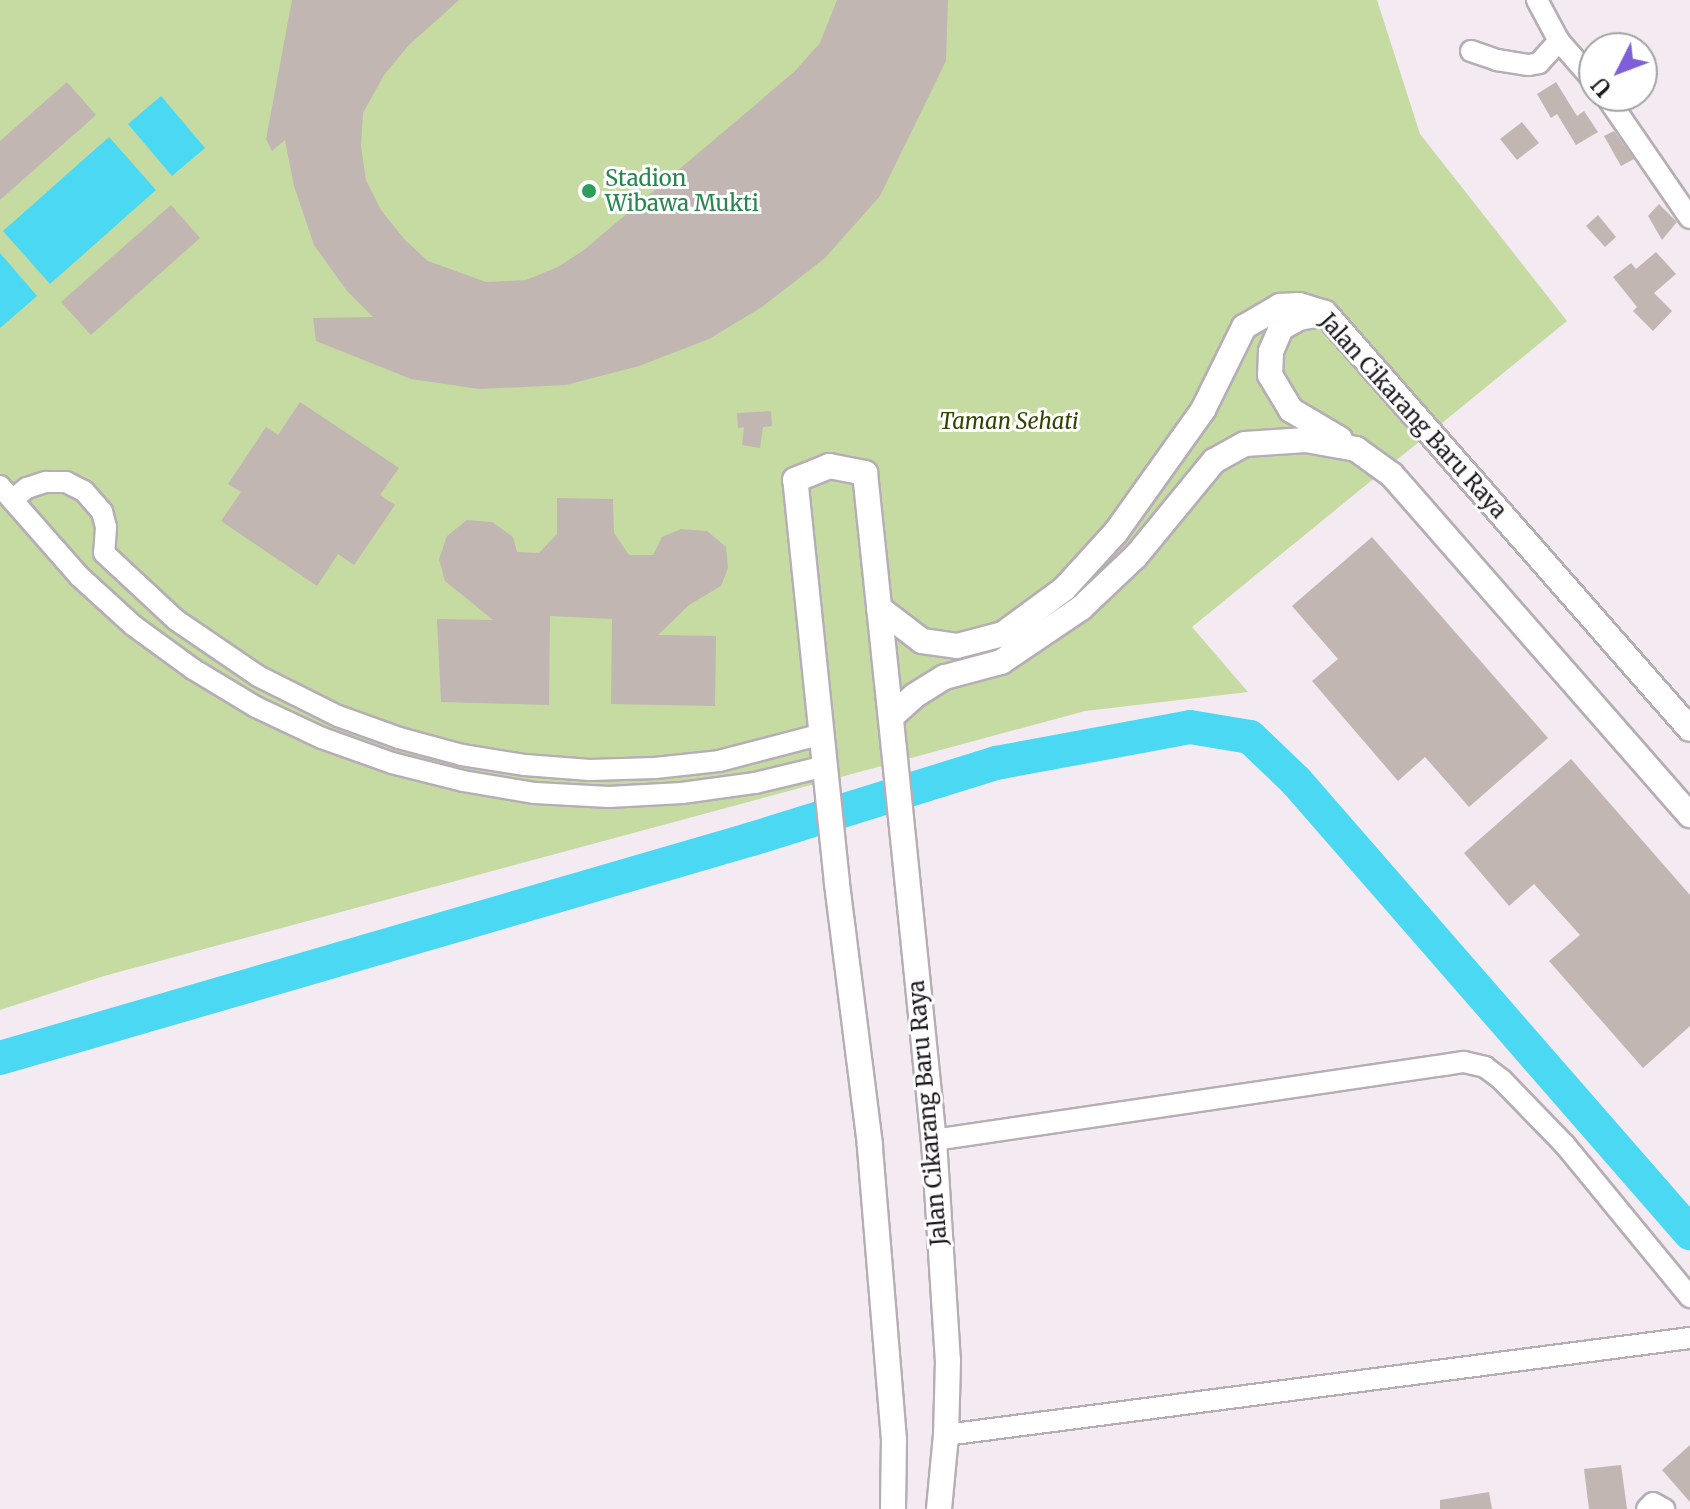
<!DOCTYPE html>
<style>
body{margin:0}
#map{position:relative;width:1690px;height:1509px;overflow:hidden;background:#f3eaf2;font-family:Merriweather,serif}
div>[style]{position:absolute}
.green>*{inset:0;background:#c5dba2}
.water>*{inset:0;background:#4ad8f2}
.river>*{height:34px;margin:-17px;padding:0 17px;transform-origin:17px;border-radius:17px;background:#4ad8f2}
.building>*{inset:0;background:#c1b6b2}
.roads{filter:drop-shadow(2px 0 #b6adb5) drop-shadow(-2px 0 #b6adb5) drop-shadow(0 2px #b6adb5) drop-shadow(0 -2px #b6adb5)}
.minor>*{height:20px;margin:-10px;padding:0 10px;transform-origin:10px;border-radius:10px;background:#fff}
.major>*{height:24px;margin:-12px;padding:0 12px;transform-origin:12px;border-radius:12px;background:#fff}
.dots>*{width:22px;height:22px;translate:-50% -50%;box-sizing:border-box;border:4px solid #fff;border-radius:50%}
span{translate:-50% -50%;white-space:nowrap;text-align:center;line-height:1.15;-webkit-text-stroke:6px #fff;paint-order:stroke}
.leisure-label{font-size:22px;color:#27864d}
.left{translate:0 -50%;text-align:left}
.street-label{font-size:22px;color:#1b181b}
.park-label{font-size:22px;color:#324500;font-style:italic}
.north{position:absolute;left:1578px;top:32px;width:80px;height:80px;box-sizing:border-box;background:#fff;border:2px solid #a4a3a4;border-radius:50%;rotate:228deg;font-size:22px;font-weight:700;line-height:32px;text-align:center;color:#1b181b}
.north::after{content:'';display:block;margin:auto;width:28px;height:36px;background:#7f5ed9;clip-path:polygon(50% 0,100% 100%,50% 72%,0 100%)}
</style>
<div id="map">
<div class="green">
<div style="clip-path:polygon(0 0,1377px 0,1420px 134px,1567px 321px,1192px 627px,1248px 692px,1085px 711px,104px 976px,0 1010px)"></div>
</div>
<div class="water">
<div style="clip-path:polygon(161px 96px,205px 148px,172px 176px,128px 124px)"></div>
<div style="clip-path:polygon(109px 137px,156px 190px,50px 284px,3px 231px)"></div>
<div style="clip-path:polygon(0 253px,37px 296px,0 328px)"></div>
</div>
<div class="river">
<div style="left:0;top:1058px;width:783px;rotate:-16.24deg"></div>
<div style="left:752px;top:839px;width:256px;rotate:-17.3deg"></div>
<div style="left:996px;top:763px;width:197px;rotate:-10.5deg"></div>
<div style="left:1190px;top:727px;width:61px;rotate:9.5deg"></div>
<div style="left:1250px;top:737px;width:64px;rotate:43.7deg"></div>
<div style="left:1296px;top:781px;width:600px;rotate:48.92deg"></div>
</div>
<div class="building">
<div style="clip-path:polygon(292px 0,459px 0,409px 45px,384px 75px,363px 113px,361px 146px,366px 180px,381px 210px,405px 240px,428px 261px,486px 282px,526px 280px,558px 267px,584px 250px,794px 72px,820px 43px,837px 0,948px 0,946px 61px,880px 196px,825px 258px,762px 307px,709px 339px,639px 366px,566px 385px,479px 389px,411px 379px,316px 341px,313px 318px,373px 317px,347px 291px,314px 245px,294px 186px,285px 140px,272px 151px,266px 139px)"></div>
<div style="clip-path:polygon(67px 82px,96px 115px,0 200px,0 141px)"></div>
<div style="clip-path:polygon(1556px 82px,1577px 116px,1584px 111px,1598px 132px,1576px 145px,1557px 114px,1551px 118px,1537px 94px)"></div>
<div style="clip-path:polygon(1522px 122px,1539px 143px,1517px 160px,1500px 139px)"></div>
<div style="clip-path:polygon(1614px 131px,1634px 159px,1621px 166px,1604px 136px)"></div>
<div style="clip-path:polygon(1659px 204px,1677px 222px,1662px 240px,1648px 216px)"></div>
<div style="clip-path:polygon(171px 205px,200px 238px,91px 335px,61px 302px)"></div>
<div style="clip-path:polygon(1598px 215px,1616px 237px,1605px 247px,1586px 226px)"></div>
<div style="clip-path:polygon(1656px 252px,1676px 274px,1654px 293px,1672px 311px,1653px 331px,1633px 311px,1637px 307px,1613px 277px,1631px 263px,1636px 269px)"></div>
<div style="clip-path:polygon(300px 402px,399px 468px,380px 495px,395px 505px,354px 565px,338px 554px,317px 586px,221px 521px,241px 492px,228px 484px,266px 427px,278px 435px)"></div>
<div style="clip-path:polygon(771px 411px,772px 426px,763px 427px,760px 448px,742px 445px,744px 427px,738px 428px,737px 413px)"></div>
<div style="clip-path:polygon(557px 498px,613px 499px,614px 533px,629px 555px,653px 555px,662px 537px,681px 529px,707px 531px,726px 547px,728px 568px,721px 586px,689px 605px,658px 635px,716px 636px,715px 706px,611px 704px,612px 619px,550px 616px,549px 705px,441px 702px,437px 619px,493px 620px,445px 581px,439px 559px,447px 536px,467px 520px,492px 522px,513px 537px,517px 552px,539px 553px,557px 534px)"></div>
<div style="clip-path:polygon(1372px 537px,1548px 738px,1469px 807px,1425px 757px,1398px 781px,1312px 681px,1338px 659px,1292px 606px)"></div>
<div style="clip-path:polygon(1571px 759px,1690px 895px,1690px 1026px,1643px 1068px,1549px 961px,1580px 935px,1534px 884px,1509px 906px,1464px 853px)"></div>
<div style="clip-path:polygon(1690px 1445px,1690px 1502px,1662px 1470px)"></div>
<div style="clip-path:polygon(1621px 1465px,1627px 1509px,1589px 1509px,1584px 1469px)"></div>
<div style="clip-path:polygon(1489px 1492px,1492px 1509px,1440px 1509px,1440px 1500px)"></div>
</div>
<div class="roads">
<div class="minor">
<div style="left:1537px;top:0;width:47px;rotate:61.8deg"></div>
<div style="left:1559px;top:41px;width:53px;rotate:48.8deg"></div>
<div style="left:1471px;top:51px;width:28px;rotate:19deg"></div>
<div style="left:1497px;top:60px;width:32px;rotate:9deg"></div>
<div style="left:1529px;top:65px;width:10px;rotate:-11deg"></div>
<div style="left:1539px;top:63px;width:30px;rotate:-48deg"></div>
<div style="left:1606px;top:96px;width:148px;rotate:55.5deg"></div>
<div style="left:0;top:486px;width:120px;rotate:48.7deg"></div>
<div style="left:79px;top:576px;width:74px;rotate:42.3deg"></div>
<div style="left:134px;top:626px;width:73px;rotate:36.1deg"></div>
<div style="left:193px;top:669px;width:74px;rotate:31.1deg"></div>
<div style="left:256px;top:707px;width:73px;rotate:25.2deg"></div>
<div style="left:322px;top:738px;width:74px;rotate:19.7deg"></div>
<div style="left:392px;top:763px;width:73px;rotate:14.2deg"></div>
<div style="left:463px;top:781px;width:73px;rotate:9.5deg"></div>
<div style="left:535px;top:793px;width:74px;rotate:3.1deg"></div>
<div style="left:609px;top:797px;width:73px;rotate:-3.1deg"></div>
<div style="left:682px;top:793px;width:74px;rotate:-7.8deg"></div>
<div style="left:755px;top:783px;width:73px;rotate:-13.5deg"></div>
<div style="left:12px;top:500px;width:19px;rotate:-39deg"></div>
<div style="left:27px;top:488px;width:20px;rotate:-18deg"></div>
<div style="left:46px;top:482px;width:20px"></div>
<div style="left:66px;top:482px;width:20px;rotate:27deg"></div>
<div style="left:84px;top:491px;width:28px;rotate:49deg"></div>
<div style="left:102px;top:512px;width:16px;rotate:75deg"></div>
<div style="left:106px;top:527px;width:26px;rotate:94deg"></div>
<div style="left:104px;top:553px;width:98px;rotate:42.9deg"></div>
<div style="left:176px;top:620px;width:99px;rotate:34.3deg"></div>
<div style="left:258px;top:676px;width:89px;rotate:26.6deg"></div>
<div style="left:338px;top:716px;width:65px;rotate:19.8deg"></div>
<div style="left:399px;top:738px;width:65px;rotate:15.1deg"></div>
<div style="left:462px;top:755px;width:64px;rotate:9deg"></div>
<div style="left:525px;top:765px;width:65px;rotate:4.4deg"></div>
<div style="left:590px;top:770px;width:65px;rotate:-1.8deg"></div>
<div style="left:655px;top:768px;width:64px;rotate:-6.2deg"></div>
<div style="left:719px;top:761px;width:107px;rotate:-14.6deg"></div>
<div style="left:934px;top:1140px;width:515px;rotate:-8.37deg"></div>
<div style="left:1444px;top:1065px;width:20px;rotate:-9deg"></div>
<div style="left:1464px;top:1062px;width:22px;rotate:13deg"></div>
<div style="left:1485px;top:1067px;width:21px;rotate:37deg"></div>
<div style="left:1502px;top:1080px;width:91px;rotate:45.9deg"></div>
<div style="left:1565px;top:1145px;width:197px;rotate:50.6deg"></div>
<div style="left:946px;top:1435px;width:750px;rotate:-7.43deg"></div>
<div style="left:1647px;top:1509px;width:8px;rotate:-45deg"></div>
<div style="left:1653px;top:1503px;width:13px;rotate:29deg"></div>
</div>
<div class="major">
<div style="left:1321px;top:314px;width:22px;rotate:170deg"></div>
<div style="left:1299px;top:318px;width:21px;rotate:151deg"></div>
<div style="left:1281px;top:328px;width:25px;rotate:113deg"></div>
<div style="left:1271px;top:351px;width:24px;rotate:92deg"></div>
<div style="left:1270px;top:375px;width:41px;rotate:59deg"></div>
<div style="left:1291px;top:410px;width:57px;rotate:30.6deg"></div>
<div style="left:879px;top:608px;width:54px;rotate:37.5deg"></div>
<div style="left:922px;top:641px;width:35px;rotate:8deg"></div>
<div style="left:957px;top:646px;width:48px;rotate:-14.6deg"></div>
<div style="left:1003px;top:634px;width:76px;rotate:-36.4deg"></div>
<div style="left:1064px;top:589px;width:77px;rotate:-47.6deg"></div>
<div style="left:1116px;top:532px;width:150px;rotate:-54.5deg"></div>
<div style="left:1203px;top:410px;width:93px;rotate:-63.7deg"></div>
<div style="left:1244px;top:327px;width:42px;rotate:-30.3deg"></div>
<div style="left:1280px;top:306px;width:19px;rotate:-3deg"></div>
<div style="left:1299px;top:305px;width:27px;rotate:17deg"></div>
<div style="left:1325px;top:313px;width:553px;rotate:48.74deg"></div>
<div style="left:891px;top:717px;width:31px;rotate:-42deg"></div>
<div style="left:914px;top:696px;width:36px;rotate:-32deg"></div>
<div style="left:945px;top:677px;width:58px;rotate:-15deg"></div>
<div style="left:1001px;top:662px;width:97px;rotate:-34deg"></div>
<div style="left:1081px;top:608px;width:76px;rotate:-43.4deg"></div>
<div style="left:1136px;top:556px;width:123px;rotate:-50.6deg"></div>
<div style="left:1214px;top:461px;width:35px;rotate:-29deg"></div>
<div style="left:1245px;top:444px;width:61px;rotate:-3.8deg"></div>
<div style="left:1306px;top:440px;width:51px;rotate:10.2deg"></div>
<div style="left:1356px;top:449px;width:44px;rotate:35.8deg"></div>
<div style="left:1392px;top:475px;width:452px;rotate:48.8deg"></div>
<div style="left:893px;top:1509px;width:69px;rotate:-89.2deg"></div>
<div style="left:894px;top:1440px;width:296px;rotate:-94.7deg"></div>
<div style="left:870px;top:1145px;width:264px;rotate:-97.2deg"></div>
<div style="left:837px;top:883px;width:405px;rotate:-95.9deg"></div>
<div style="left:795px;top:480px;width:37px;rotate:-22deg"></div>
<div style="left:829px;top:466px;width:37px;rotate:11deg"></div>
<div style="left:865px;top:473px;width:278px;rotate:84deg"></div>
<div style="left:894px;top:749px;width:393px;rotate:84.2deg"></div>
<div style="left:934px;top:1140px;width:220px;rotate:86.4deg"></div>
<div style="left:948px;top:1360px;width:75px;rotate:91.5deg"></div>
<div style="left:946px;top:1435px;width:74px;rotate:95.4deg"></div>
</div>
</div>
<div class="dots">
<div style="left:589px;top:191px;background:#2e9e5b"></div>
</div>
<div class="leisure-label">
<span class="left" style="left:605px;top:191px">Stadion<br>Wibawa Mukti</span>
</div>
<div class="street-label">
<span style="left:1413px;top:416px;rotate:48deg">Jalan Cikarang Baru Raya</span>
<span style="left:928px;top:1113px;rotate:-95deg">Jalan Cikarang Baru Raya</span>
</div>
<div class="park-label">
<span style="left:1009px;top:422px">Taman Sehati</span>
</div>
<div class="north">U</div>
</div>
